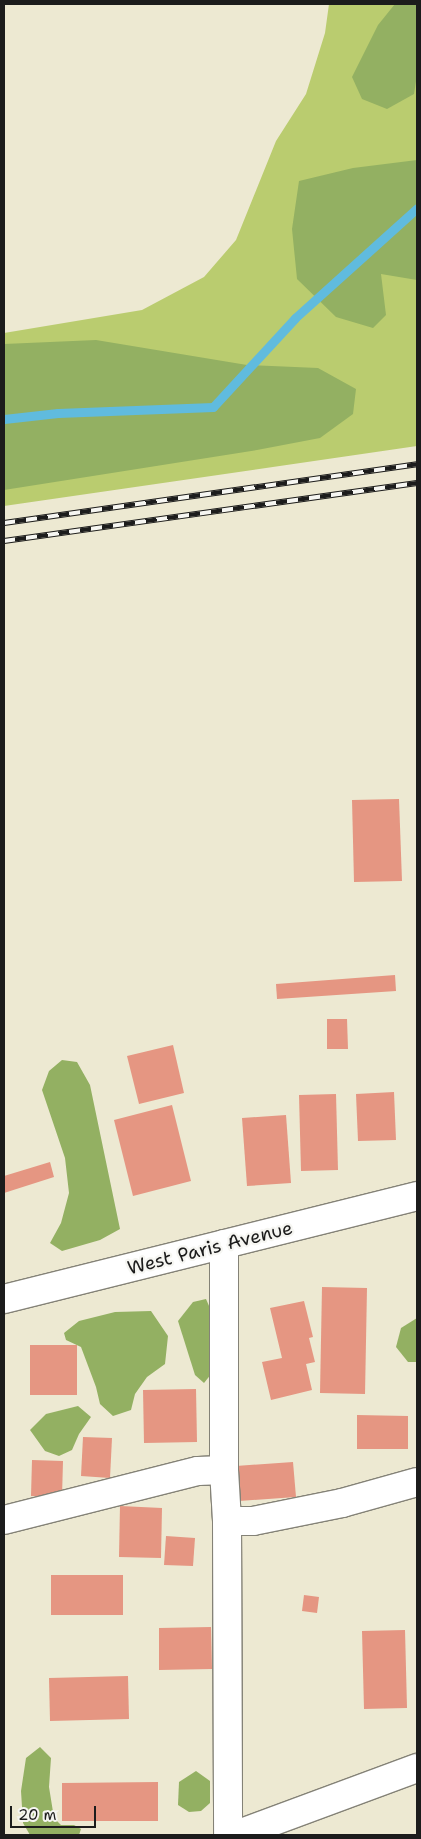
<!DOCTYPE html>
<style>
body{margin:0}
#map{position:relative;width:421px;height:1839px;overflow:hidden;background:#ede9d2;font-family:"Shantell Sans",sans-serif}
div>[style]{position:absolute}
.green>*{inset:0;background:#bacc6f}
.forest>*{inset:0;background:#93b062}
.stream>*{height:9px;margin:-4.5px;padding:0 4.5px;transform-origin:4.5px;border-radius:4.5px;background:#60bbde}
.building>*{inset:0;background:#e59682}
.roads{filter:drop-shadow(1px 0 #848277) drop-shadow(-1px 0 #848277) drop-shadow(0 1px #848277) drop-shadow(0 -1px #848277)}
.minor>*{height:28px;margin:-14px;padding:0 14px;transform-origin:14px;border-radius:14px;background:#fff}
.major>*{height:28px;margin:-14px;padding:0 14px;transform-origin:14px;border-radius:14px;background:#fff}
.rail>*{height:5.5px;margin-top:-2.75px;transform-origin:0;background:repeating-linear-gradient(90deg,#f6f6f2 0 11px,#1c1c1c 0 22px);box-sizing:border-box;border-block:1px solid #1c1c1c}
span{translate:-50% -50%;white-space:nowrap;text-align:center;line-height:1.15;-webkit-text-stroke:4.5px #f6f6f2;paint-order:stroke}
.street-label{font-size:19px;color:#1c1c1c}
.frame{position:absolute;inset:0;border:5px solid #1c1c1c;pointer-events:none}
.scale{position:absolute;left:10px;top:1806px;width:86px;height:22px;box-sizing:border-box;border:2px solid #1c1c1c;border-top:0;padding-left:6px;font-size:15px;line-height:18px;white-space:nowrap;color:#1c1c1c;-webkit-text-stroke:4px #f6f6f2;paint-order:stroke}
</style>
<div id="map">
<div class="green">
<div style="clip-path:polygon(329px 4px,417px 4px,417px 446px,4px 506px,4px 333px,142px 310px,204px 277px,236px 240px,276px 141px,306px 94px,325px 33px)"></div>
</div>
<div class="forest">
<div style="clip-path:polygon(395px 4px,417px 5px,417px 75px,414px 94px,387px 109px,362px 99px,352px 77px,378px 25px)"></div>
<div style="clip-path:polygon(417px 160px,417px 280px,381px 274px,386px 315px,373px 328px,336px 317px,297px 279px,292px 229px,299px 181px,353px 168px)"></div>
<div style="clip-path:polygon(96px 340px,247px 365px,318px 368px,356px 389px,353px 414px,320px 438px,257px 450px,4px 490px,4px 344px)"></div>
<div style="clip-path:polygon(62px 1060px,77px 1062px,90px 1085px,120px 1229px,100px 1240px,62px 1251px,50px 1243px,61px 1223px,69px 1193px,65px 1158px,42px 1090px,49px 1071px)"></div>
<div style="clip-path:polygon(206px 1299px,213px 1315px,212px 1373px,204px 1383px,195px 1375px,178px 1321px,193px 1302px)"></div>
<div style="clip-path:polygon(151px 1311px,168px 1336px,165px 1364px,147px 1377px,135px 1394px,131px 1410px,113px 1416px,100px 1404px,96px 1387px,81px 1347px,66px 1340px,64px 1333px,79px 1321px,115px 1312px)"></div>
<div style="clip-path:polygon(417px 1318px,417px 1362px,408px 1362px,396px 1347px,401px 1328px)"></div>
<div style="clip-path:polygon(78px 1406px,91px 1417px,79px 1434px,72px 1450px,59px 1456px,45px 1451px,30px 1430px,46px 1414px)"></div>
<div style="clip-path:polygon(40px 1747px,51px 1758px,49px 1787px,54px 1818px,61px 1825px,74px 1825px,81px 1829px,79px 1835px,30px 1835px,23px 1823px,21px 1791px,26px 1758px)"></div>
<div style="clip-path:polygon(196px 1771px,210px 1781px,210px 1803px,201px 1811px,189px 1812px,178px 1805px,179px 1782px)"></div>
</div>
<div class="stream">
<div style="left:4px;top:419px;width:54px;rotate:-6.3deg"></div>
<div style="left:58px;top:413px;width:155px;rotate:-2.2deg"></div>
<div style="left:213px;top:407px;width:121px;rotate:-47.3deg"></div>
<div style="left:295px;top:318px;width:164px;rotate:-42deg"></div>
</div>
<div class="building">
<div style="clip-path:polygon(399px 799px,402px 881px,354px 882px,352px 800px)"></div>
<div style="clip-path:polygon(395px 975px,396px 991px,277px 999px,276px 984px)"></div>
<div style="clip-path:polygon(327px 1019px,347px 1019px,348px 1049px,327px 1049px)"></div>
<div style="clip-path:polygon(173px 1045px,184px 1093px,139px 1104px,127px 1056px)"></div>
<div style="clip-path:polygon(394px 1092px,396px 1140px,358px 1141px,356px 1094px)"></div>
<div style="clip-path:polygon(336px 1094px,338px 1170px,301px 1171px,299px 1095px)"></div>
<div style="clip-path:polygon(172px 1105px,191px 1181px,133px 1196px,114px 1120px)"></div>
<div style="clip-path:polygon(286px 1115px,291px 1183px,247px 1186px,242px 1118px)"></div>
<div style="clip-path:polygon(50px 1162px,54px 1177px,4px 1193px,4px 1176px)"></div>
<div style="clip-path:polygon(322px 1287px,367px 1288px,365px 1394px,320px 1393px)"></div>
<div style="clip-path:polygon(304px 1301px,313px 1337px,309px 1338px,315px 1362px,306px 1364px,312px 1390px,271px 1400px,262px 1362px,282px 1358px,270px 1308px)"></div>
<div style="clip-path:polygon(30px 1345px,77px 1345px,77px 1395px,30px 1395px)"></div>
<div style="clip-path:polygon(196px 1389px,197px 1442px,144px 1443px,143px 1390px)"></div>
<div style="clip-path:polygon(357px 1415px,408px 1416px,408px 1449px,357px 1449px)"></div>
<div style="clip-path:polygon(83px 1437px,112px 1438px,110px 1478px,81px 1476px)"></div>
<div style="clip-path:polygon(32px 1460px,63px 1461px,62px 1497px,31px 1496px)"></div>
<div style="clip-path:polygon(293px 1462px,296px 1497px,239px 1501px,236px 1466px)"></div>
<div style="clip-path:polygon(120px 1506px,162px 1508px,161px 1558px,119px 1557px)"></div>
<div style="clip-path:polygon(166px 1536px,195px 1538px,193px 1566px,164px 1565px)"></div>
<div style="clip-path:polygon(51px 1575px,123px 1575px,123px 1615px,51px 1615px)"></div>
<div style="clip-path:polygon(304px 1595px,319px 1597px,317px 1613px,302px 1611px)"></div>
<div style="clip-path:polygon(211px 1627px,212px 1669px,159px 1670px,159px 1628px)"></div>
<div style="clip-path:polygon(405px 1630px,407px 1708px,364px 1709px,362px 1631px)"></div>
<div style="clip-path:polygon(128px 1676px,129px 1719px,50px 1721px,49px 1678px)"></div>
<div style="clip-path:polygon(158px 1782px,158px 1821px,62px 1821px,62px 1783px)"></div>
</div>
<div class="roads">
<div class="minor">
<div style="left:224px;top:1244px;width:226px;rotate:90deg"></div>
<div style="left:224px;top:1470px;width:51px;rotate:86.6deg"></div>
<div style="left:227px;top:1521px;width:314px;rotate:89.8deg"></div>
<div style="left:4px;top:1520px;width:200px;rotate:-14.2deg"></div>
<div style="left:198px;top:1471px;width:26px;rotate:-2deg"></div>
<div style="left:227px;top:1521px;width:26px"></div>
<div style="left:253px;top:1521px;width:91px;rotate:-11.4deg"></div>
<div style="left:342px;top:1503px;width:78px;rotate:-15.6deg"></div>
<div style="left:236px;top:1835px;width:193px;rotate:-20.3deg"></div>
</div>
<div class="major">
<div style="left:4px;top:1299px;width:426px;rotate:-14deg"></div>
</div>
</div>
<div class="rail">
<div style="left:4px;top:523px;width:417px;rotate:-8.1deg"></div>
<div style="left:4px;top:541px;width:417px;rotate:-8deg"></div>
</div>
<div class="street-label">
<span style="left:210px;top:1248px;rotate:-14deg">West Paris Avenue</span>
</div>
<div class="frame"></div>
<div class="scale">20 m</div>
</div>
